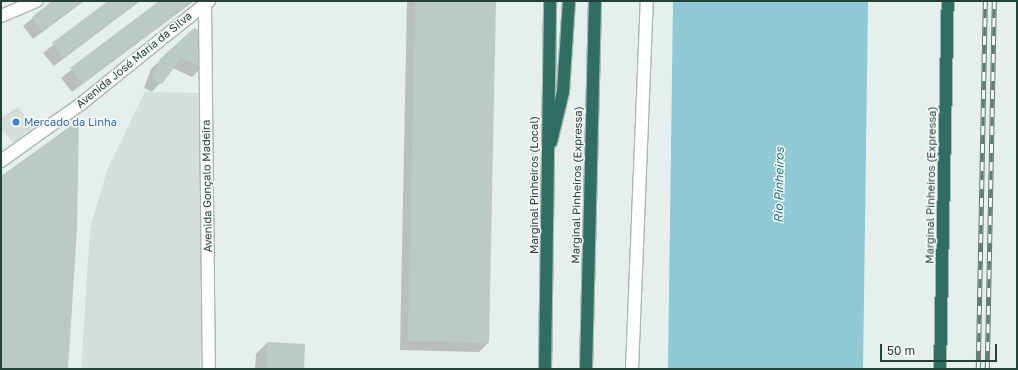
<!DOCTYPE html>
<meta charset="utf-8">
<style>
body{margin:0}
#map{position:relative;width:1018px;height:370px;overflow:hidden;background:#e6efeb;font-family:"Golos Text",sans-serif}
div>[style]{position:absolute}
.built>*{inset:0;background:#d4dfda}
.water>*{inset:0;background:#8ec9d4}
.shadow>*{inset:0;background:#0003}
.building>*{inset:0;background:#bbcac4}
.roads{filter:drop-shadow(1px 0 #a8b8b2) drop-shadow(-1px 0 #a8b8b2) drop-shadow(0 1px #a8b8b2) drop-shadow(0 -1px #a8b8b2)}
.minor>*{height:12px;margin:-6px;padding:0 6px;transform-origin:6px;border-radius:6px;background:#fff}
.highway>*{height:12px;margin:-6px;padding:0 6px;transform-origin:6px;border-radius:6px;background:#2f6f62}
.rail>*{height:4.5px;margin-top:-2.25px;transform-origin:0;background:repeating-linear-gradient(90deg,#f7fbf9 0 9px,#5f7d75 0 18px);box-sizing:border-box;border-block:1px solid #5f7d75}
.dots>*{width:11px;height:11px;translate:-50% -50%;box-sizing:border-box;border:2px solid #f7fbf9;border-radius:50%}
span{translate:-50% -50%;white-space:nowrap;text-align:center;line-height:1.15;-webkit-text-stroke:3px #f7fbf9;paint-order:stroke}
.street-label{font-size:11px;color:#24423a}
.shop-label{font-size:11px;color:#366cbe}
.left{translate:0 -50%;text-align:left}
.water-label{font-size:12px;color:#1c6f80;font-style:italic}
.frame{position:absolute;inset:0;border:2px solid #24423a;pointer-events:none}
.scale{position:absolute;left:880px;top:344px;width:117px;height:18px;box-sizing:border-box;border:2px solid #24423a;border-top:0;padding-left:5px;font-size:12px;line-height:14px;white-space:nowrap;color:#24423a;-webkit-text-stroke:3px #f7fbf9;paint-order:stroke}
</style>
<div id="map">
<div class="built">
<div style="clip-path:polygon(145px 92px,208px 93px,200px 369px,81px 369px,90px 229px,107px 170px)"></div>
<div style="clip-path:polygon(18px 107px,34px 127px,13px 143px,1px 128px,1px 118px)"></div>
</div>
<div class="water">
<div style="clip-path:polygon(673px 1px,868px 1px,863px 369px,668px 369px)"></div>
</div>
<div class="shadow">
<div style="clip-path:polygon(54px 1px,84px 1px,33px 39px,23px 26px)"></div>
<div style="clip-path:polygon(109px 1px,140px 1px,54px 66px,43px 53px)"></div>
<div style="clip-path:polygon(161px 1px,194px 1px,72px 92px,61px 78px)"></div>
<div style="clip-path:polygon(407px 1px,495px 1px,488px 343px,479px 352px,400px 350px)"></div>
<div style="clip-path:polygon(195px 29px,201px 68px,192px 77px,173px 68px,152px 92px,144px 88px,151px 69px)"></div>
<div style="clip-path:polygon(267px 343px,303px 369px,255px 369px,256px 354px)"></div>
</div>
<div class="building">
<div style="clip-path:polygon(52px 1px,82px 1px,42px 31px,32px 17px)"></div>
<div style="clip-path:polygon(108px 1px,138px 1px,63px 58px,52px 43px)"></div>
<div style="clip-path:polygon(159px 1px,192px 1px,82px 84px,70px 68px)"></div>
<div style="clip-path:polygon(415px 1px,496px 1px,489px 343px,408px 341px)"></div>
<div style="clip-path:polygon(194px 28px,204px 32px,202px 68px,181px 58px,162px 84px,152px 79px,160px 59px)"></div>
<div style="clip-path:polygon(79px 120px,77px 229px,68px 369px,1px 369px,1px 176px)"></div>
<div style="clip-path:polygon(267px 342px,305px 344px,304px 369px,266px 369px)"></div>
</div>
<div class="roads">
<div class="minor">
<div style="left:205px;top:4px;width:365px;rotate:89.4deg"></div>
<div style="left:1px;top:16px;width:39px;rotate:-23deg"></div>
<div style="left:1px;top:161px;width:100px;rotate:-35.6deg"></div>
<div style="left:82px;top:103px;width:163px;rotate:-38.8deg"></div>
<div style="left:632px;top:369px;width:368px;rotate:-87.7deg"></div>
</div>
<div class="highway">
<div style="left:551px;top:142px;width:51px;rotate:-76.5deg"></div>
<div style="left:563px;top:92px;width:91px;rotate:-86.2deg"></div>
<div style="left:545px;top:369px;width:368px;rotate:-89.2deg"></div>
<div style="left:586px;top:369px;width:368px;rotate:-88.6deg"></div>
<div style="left:940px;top:369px;width:368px;rotate:-88.8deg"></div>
</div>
</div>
<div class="rail">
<div style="left:978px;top:369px;width:368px;rotate:-88.9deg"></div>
<div style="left:987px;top:369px;width:368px;rotate:-88.9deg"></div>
</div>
<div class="dots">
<div style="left:16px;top:122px;background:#3f7fe0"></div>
</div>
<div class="street-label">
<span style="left:134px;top:60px;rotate:-39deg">Avenida José Maria da Silva</span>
<span style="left:534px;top:185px;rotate:-90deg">Marginal Pinheiros (Local)</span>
<span style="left:577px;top:185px;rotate:-89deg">Marginal Pinheiros (Expressa)</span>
<span style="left:931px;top:185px;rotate:-89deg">Marginal Pinheiros (Expressa)</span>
<span style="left:207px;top:186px;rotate:-91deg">Avenida Gonçalo Madeira</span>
</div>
<div class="shop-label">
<span class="left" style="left:24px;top:122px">Mercado da Linha</span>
</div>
<div class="water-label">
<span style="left:779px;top:185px;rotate:-89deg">Rio Pinheiros</span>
</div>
<div class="frame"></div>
<div class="scale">50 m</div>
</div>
